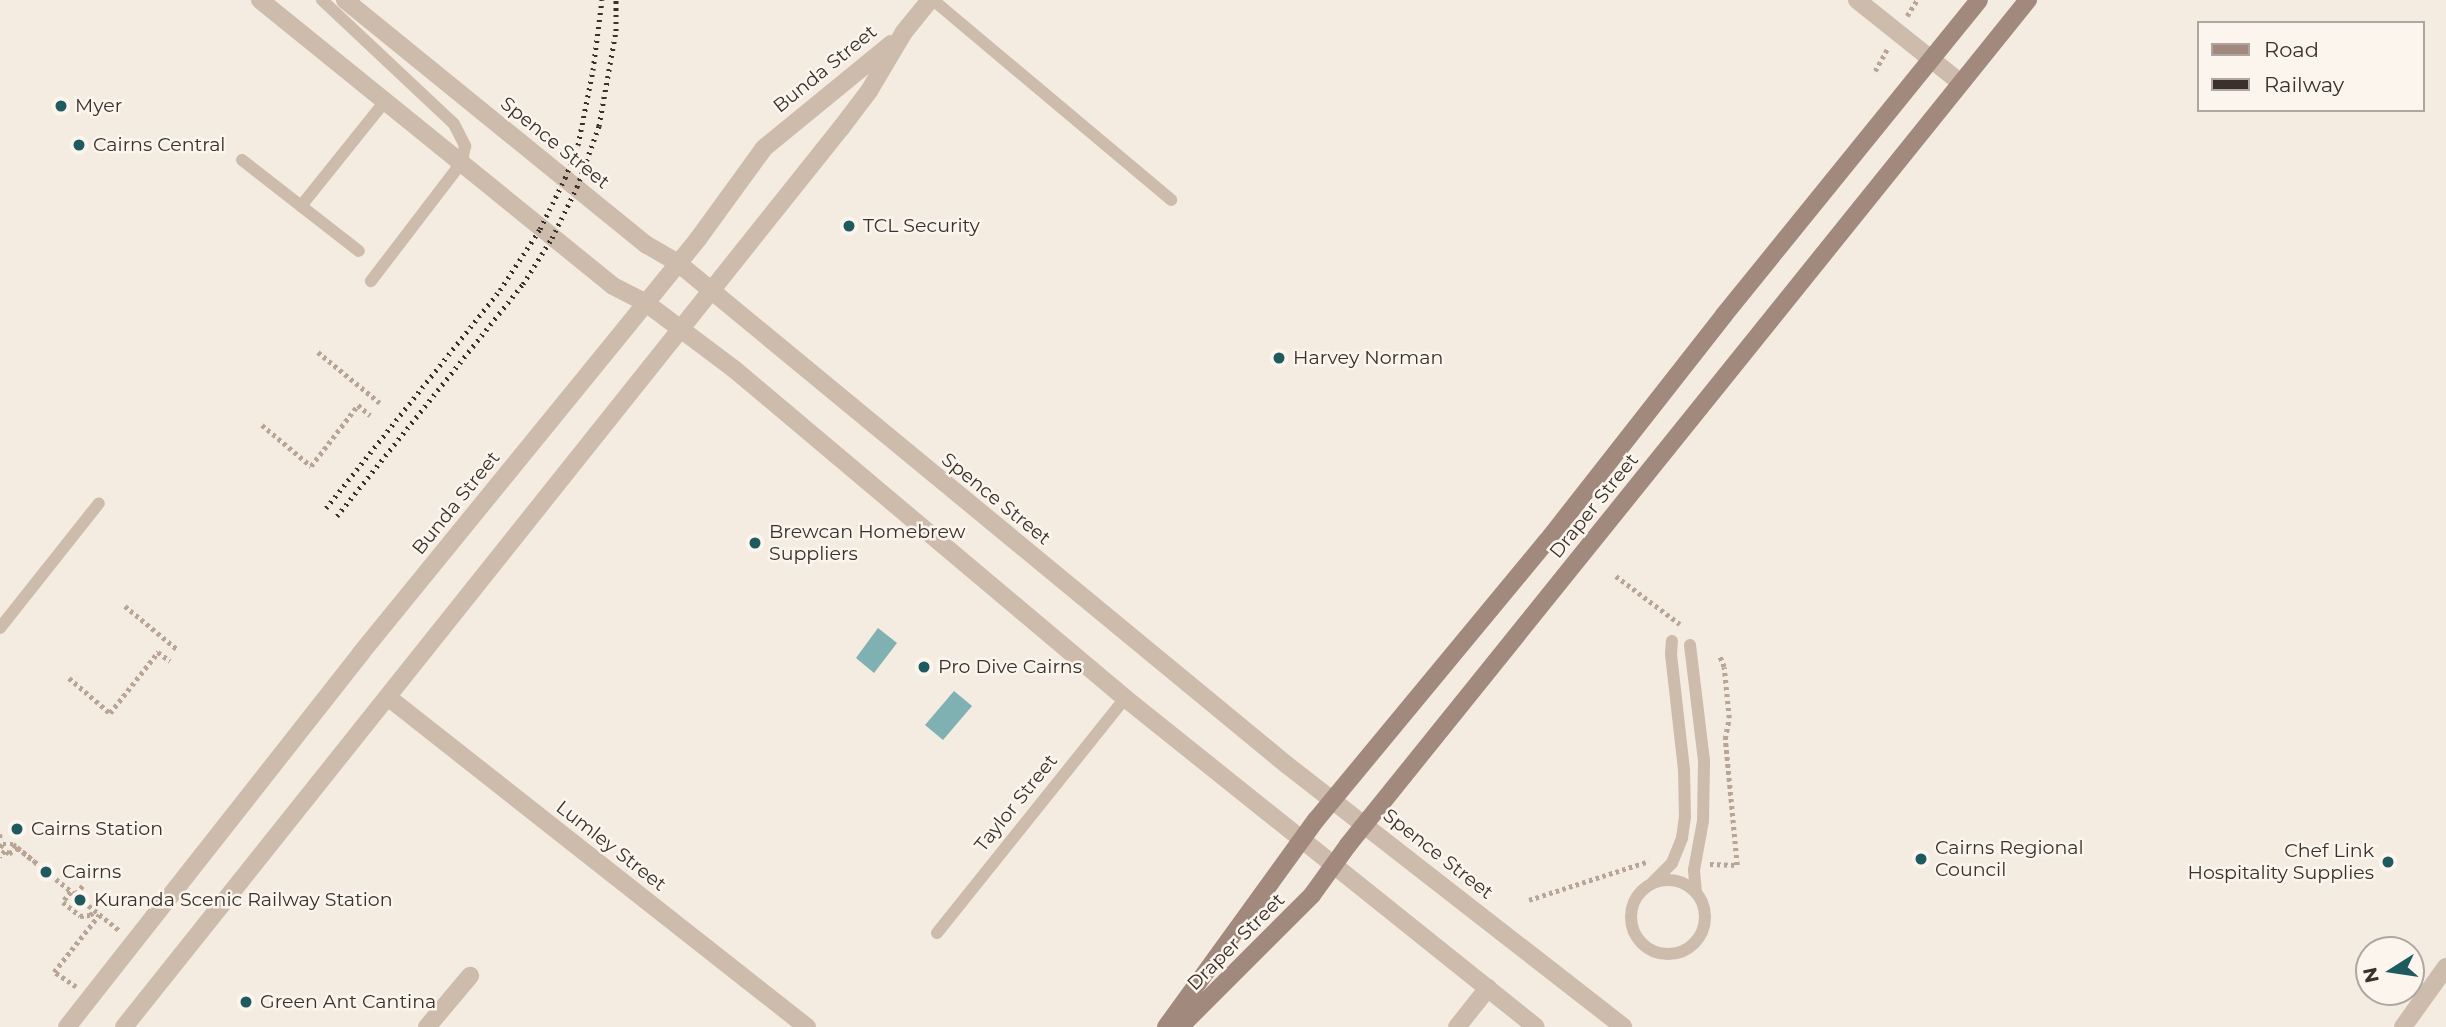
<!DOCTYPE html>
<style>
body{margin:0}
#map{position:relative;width:2446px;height:1027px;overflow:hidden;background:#f4ebe1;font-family:Montserrat,sans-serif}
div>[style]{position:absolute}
.water>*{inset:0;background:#7fb0b2}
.path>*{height:4.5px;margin-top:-2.25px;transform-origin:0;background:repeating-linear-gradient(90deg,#b9a596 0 3.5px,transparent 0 7px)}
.service>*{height:12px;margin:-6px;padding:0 6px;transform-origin:6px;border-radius:6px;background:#cdbbac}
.service>.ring{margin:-6px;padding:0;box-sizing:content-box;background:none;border:12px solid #cdbbac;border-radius:50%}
.minor>*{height:18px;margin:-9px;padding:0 9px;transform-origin:9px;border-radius:9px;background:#cdbbac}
.tertiary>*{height:18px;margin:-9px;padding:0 9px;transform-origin:9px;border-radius:9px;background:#cdbbac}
.secondary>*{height:18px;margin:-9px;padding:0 9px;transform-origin:9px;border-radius:9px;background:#a18a7d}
.rail>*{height:5px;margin-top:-2.5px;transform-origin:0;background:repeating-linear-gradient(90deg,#3b302b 0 2px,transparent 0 7px)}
.path-bridge>*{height:4.5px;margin-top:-2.25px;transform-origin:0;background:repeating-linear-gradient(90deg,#b9a596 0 3.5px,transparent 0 7px)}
.dots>*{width:19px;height:19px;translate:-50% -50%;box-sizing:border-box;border:4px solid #fbf5ee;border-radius:50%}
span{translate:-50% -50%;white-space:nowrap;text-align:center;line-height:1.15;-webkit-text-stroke:5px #fbf5ee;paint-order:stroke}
.street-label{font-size:19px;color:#3b302b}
.poi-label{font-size:19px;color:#3b302b}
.left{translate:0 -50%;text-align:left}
.right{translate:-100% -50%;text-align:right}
.legend{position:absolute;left:2197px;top:21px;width:228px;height:91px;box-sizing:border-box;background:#fbf5ee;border:2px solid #aea6a0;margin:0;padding:9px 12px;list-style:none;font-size:21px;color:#3b302b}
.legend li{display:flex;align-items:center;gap:14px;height:35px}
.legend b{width:35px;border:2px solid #aea6a0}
.north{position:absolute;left:2355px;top:936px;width:70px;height:70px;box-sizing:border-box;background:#fbf5ee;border:2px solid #aea6a0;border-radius:50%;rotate:258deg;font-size:19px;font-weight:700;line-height:28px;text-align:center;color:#3b302b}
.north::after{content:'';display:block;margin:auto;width:24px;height:32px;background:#1f5a5e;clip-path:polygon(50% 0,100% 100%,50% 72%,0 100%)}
</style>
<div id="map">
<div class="water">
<div style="clip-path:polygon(878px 628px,897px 643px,874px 673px,856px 658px)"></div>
<div style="clip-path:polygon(954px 691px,972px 706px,943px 740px,925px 725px)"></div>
</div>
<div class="path">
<div style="left:1907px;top:16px;width:19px;rotate:-58deg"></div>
<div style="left:1875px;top:71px;width:26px;rotate:-61deg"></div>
<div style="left:318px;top:352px;width:80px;rotate:39.4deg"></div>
<div style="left:262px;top:425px;width:64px;rotate:39.9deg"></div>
<div style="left:311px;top:466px;width:77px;rotate:-52.4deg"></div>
<div style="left:358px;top:405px;width:16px;rotate:40deg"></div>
<div style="left:1616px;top:576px;width:80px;rotate:36.9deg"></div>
<div style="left:125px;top:606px;width:69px;rotate:39.7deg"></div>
<div style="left:69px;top:678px;width:54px;rotate:40.5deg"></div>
<div style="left:110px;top:713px;width:78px;rotate:-51.8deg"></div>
<div style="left:158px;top:652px;width:15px;rotate:37deg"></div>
<div style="left:0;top:834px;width:4px;rotate:90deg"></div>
<div style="left:0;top:847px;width:4px;rotate:-45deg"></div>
<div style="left:3px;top:844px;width:10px"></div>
<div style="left:13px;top:844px;width:6px;rotate:39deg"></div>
<div style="left:18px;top:848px;width:11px;rotate:146deg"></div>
<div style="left:9px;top:854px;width:5px;rotate:-143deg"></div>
<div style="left:5px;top:851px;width:8px;rotate:130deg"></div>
<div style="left:17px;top:847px;width:22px;rotate:39deg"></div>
<div style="left:1710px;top:864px;width:27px;rotate:2deg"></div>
<div style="left:1737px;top:865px;width:127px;rotate:-95.4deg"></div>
<div style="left:1725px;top:739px;width:21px;rotate:-79deg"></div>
<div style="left:1729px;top:718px;width:51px;rotate:-95.6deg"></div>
<div style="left:1724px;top:667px;width:11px;rotate:-112deg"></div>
<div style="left:56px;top:879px;width:82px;rotate:39.1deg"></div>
<div style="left:83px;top:886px;width:12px;rotate:132deg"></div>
<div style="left:75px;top:895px;width:5px;rotate:-143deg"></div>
<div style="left:71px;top:892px;width:13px;rotate:129deg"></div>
<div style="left:63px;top:902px;width:22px;rotate:39deg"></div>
<div style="left:80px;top:916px;width:10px;rotate:-6deg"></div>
<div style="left:90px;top:915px;width:6px;rotate:-39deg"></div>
<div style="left:1529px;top:900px;width:126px;rotate:-18deg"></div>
<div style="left:76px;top:987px;width:27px;rotate:-146deg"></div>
<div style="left:54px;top:972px;width:73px;rotate:-51.7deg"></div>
</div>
<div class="service">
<div style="left:322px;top:0;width:181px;rotate:43.2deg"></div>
<div style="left:454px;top:124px;width:25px;rotate:63deg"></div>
<div style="left:465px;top:146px;width:16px;rotate:101deg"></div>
<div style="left:462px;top:162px;width:150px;rotate:127.4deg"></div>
<div style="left:933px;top:0;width:311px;rotate:40deg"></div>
<div style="left:242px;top:160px;width:148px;rotate:37.9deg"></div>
<div style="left:301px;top:206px;width:134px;rotate:-51.3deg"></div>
<div style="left:0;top:628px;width:159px;rotate:-51.6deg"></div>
<div style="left:1690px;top:645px;width:116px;rotate:83.1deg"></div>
<div style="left:1704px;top:760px;width:61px;rotate:90.9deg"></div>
<div style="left:1703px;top:821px;width:50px;rotate:100.4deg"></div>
<div style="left:1694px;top:870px;width:22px;rotate:85deg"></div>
<div class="ring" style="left:1631px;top:880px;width:62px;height:62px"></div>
<div style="left:1653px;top:882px;width:27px;rotate:-45deg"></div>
<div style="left:1672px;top:863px;width:27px;rotate:-68deg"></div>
<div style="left:1682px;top:838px;width:21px;rotate:-82deg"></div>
<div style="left:1685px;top:817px;width:47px;rotate:-91.2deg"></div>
<div style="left:1684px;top:770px;width:117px;rotate:-96.4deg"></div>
<div style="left:1671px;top:654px;width:13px;rotate:-86deg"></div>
<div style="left:937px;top:933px;width:301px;rotate:-51.3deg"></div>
</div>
<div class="minor">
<div style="left:389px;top:698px;width:532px;rotate:38.21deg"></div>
<div style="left:427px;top:1027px;width:67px;rotate:-49.9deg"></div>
<div style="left:1457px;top:1027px;width:50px;rotate:-51.5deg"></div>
<div style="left:2403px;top:1027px;width:74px;rotate:-54.4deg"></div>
</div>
<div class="tertiary">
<div style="left:260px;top:0;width:454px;rotate:39deg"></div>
<div style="left:613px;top:286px;width:37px;rotate:27deg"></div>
<div style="left:646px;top:303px;width:110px;rotate:36.9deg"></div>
<div style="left:734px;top:369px;width:511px;rotate:40.08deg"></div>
<div style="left:1125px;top:698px;width:526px;rotate:38.68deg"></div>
<div style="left:345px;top:0;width:389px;rotate:39.1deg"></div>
<div style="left:647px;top:245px;width:36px;rotate:30deg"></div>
<div style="left:678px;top:263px;width:789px;rotate:39.5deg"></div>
<div style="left:1287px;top:765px;width:426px;rotate:37.9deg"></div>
<div style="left:1857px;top:0;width:133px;rotate:38.6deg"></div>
<div style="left:67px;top:1027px;width:476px;rotate:-51.8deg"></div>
<div style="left:361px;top:653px;width:534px;rotate:-50.85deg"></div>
<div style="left:698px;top:239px;width:112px;rotate:-54deg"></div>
<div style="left:764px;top:148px;width:164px;rotate:-39.3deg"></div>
<div style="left:124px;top:1027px;width:1150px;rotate:-51.43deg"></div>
<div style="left:841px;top:128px;width:46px;rotate:-52.9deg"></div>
<div style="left:869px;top:91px;width:69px;rotate:-59.3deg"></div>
<div style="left:904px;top:32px;width:41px;rotate:-50.9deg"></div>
</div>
<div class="secondary">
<div style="left:1166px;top:1027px;width:256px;rotate:-54.1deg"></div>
<div style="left:1316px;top:820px;width:362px;rotate:-50.4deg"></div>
<div style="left:1547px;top:541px;width:287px;rotate:-51.9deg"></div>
<div style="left:1724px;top:315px;width:405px;rotate:-51deg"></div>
<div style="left:1180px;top:1027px;width:187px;rotate:-45deg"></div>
<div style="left:1312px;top:895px;width:62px;rotate:-54.2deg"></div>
<div style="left:1348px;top:845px;width:1085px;rotate:-51.18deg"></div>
</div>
<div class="rail">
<div style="left:326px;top:508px;width:279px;rotate:-51.4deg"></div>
<div style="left:500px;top:290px;width:73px;rotate:-56.7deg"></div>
<div style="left:540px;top:229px;width:57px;rotate:-63.9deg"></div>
<div style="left:565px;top:178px;width:35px;rotate:-68deg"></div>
<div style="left:578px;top:145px;width:76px;rotate:-78.7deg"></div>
<div style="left:593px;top:70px;width:71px;rotate:-82.7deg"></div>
<div style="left:337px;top:516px;width:297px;rotate:-51.3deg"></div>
<div style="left:523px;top:284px;width:54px;rotate:-57.8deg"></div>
<div style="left:552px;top:238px;width:57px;rotate:-63.9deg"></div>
<div style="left:577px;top:187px;width:65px;rotate:-70.2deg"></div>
<div style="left:599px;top:126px;width:97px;rotate:-79.9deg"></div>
<div style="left:616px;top:31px;width:31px;rotate:-90deg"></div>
</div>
<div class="path-bridge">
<div style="left:18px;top:848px;width:49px;rotate:39.2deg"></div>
</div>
<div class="dots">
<div style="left:61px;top:106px;background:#1f5a5e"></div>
<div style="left:79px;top:145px;background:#1f5a5e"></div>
<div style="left:849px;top:226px;background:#1f5a5e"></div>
<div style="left:1279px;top:358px;background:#1f5a5e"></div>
<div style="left:755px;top:543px;background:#1f5a5e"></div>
<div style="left:924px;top:667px;background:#1f5a5e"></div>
<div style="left:17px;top:829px;background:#1f5a5e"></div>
<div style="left:1921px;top:859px;background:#1f5a5e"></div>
<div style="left:2388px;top:862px;background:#1f5a5e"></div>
<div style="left:46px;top:872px;background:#1f5a5e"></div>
<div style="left:80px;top:900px;background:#1f5a5e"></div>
<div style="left:246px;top:1002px;background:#1f5a5e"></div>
</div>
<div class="street-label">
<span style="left:825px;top:69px;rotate:-39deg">Bunda Street</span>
<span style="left:555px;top:143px;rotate:39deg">Spence Street</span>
<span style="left:996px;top:499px;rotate:39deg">Spence Street</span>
<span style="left:456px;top:503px;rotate:-51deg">Bunda Street</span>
<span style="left:1594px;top:506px;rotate:-51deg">Draper Street</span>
<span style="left:1016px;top:803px;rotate:-51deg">Taylor Street</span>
<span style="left:611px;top:846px;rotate:38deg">Lumley Street</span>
<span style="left:1438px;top:854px;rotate:38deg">Spence Street</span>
<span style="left:1236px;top:942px;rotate:-45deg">Draper Street</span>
</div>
<div class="poi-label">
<span class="left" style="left:75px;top:106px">Myer</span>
<span class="left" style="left:93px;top:145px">Cairns Central</span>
<span class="left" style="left:863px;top:226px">TCL Security</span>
<span class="left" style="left:1293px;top:358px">Harvey Norman</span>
<span class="left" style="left:769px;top:543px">Brewcan Homebrew<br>Suppliers</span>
<span class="left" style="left:938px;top:667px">Pro Dive Cairns</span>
<span class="left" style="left:31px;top:829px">Cairns Station</span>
<span class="left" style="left:1935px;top:859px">Cairns Regional<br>Council</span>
<span class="right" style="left:2374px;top:862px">Chef Link<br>Hospitality Supplies</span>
<span class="left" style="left:62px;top:872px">Cairns</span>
<span class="left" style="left:94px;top:900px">Kuranda Scenic Railway Station</span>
<span class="left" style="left:260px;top:1002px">Green Ant Cantina</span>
</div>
<ul class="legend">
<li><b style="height:9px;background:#a18a7d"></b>Road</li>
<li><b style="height:9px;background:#3b302b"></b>Railway</li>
</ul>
<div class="north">N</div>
</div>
